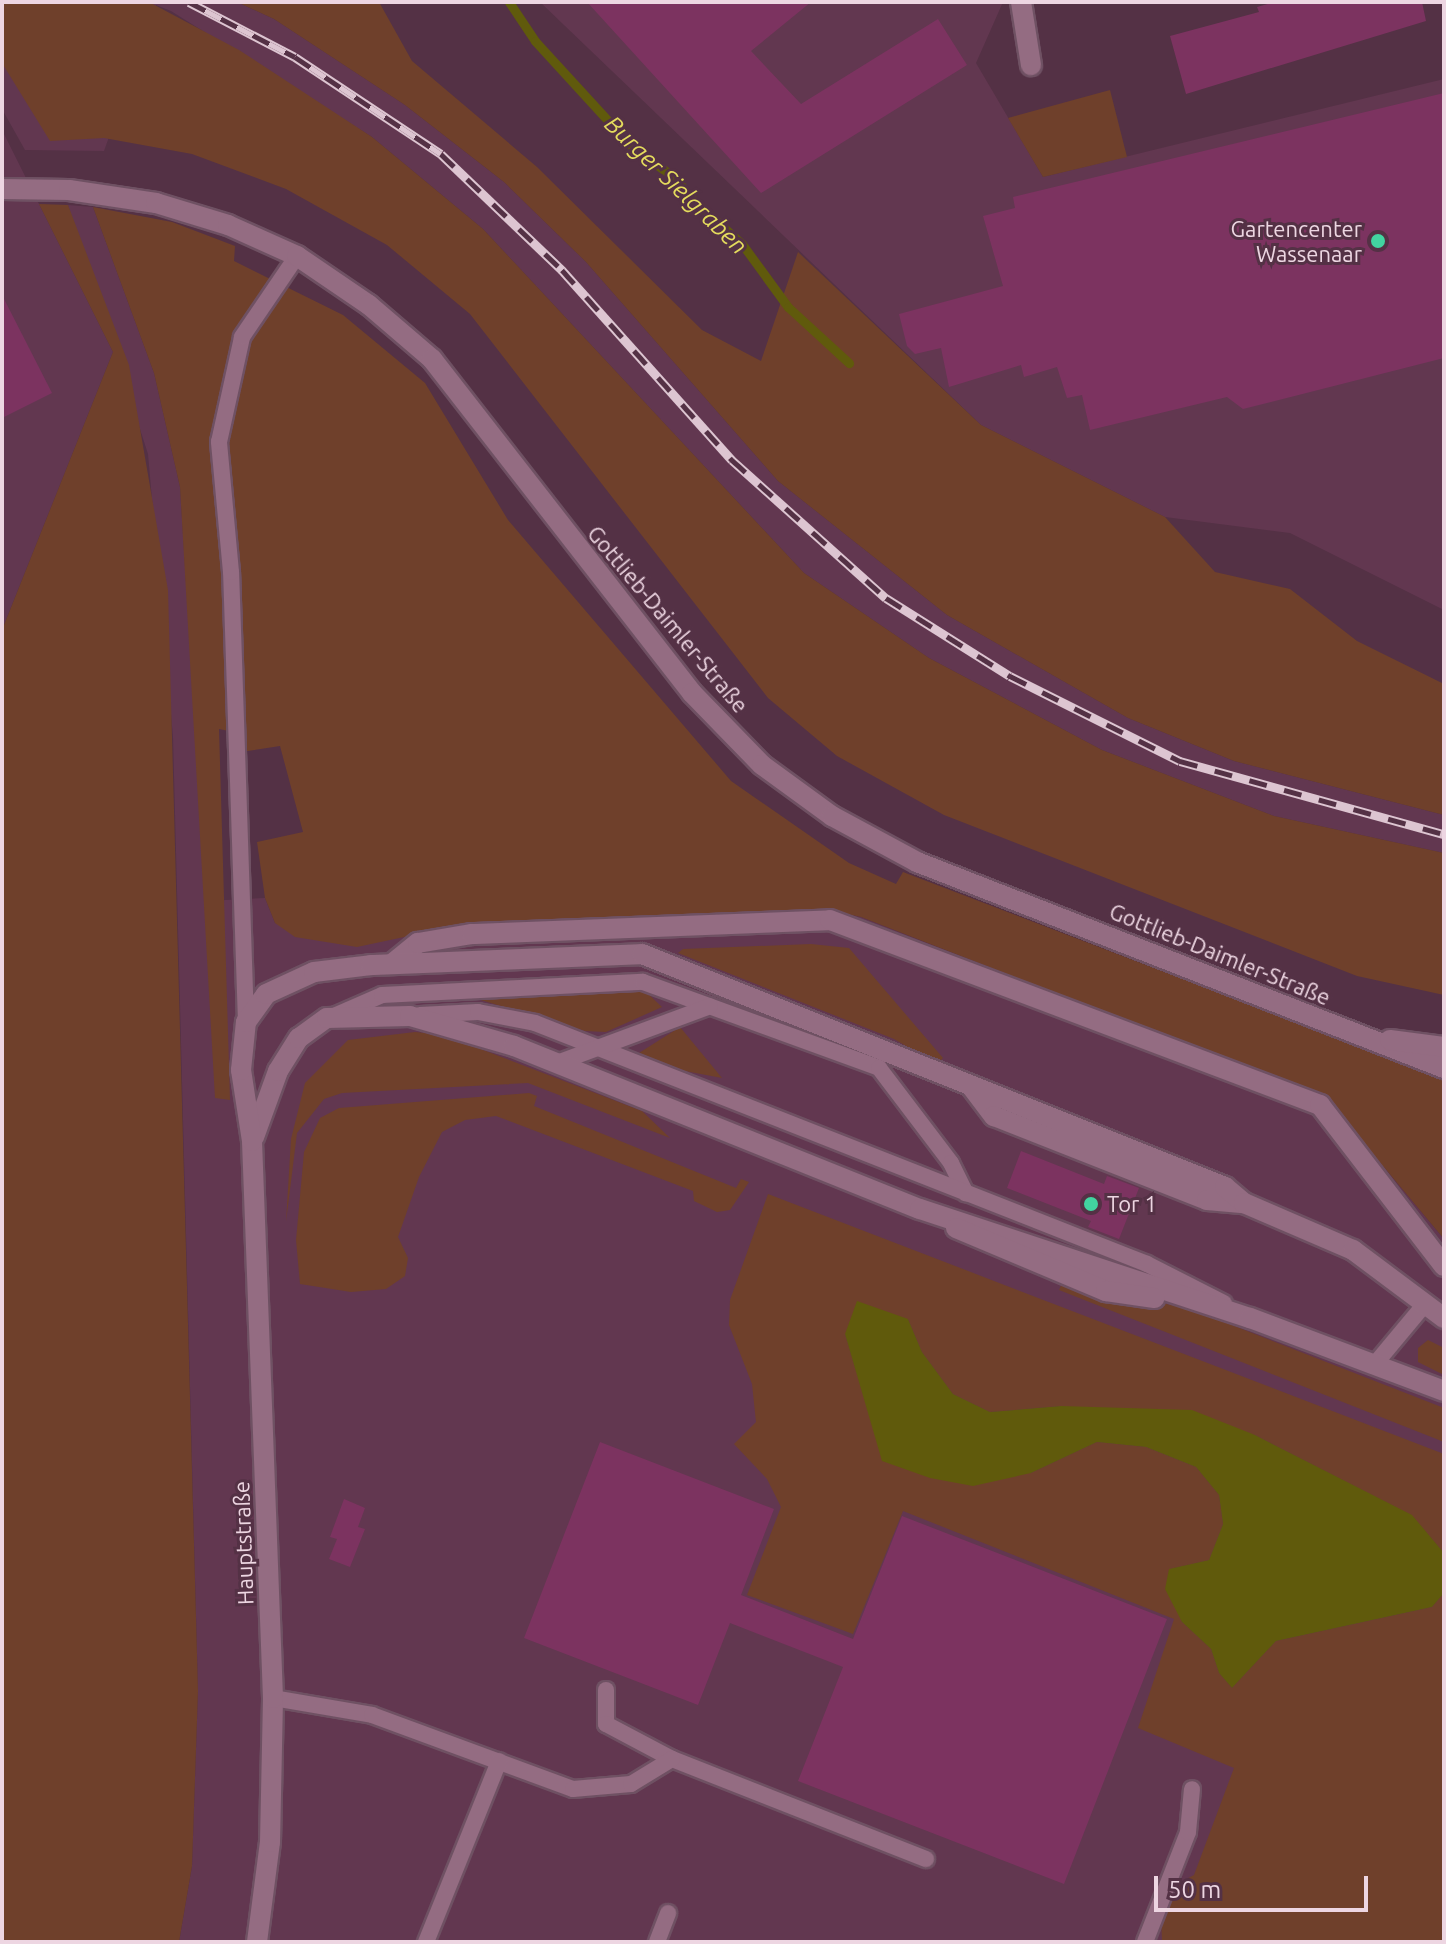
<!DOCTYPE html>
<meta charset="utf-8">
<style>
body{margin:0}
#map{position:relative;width:1446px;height:1944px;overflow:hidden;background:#543145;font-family:Ubuntu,sans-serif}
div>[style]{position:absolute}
.built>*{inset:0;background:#623750}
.green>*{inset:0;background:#6f402b}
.water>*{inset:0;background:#605a0c}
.stream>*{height:9px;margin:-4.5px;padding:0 4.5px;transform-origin:4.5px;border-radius:4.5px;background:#605a0c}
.building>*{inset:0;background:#7c3360}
.roads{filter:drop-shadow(2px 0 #6f5163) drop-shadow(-2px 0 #6f5163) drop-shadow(0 2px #6f5163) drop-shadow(0 -2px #6f5163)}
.lane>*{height:16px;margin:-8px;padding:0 8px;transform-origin:8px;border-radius:8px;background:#946c82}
.street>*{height:20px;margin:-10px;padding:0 10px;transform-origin:10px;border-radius:10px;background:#946c82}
.rail>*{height:9px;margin-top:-4.5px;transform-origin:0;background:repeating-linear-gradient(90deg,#543145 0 18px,#ddc5d1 0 36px);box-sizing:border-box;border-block:2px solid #ddc5d1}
.dots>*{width:22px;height:22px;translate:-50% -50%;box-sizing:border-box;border:4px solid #543145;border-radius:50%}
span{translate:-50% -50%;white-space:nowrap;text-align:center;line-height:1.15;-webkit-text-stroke:6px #543145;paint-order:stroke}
.poi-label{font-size:22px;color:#edd6e2}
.right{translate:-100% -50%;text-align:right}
.left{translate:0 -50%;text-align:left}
.street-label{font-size:22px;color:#edd6e2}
.water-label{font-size:24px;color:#e4db5d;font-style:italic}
.frame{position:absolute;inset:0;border:4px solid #edd6e2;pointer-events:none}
.scale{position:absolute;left:1154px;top:1876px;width:214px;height:36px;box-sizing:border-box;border:4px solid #edd6e2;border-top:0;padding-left:10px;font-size:24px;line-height:28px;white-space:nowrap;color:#edd6e2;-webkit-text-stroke:6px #543145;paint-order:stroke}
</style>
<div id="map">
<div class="built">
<div style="clip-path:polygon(2px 2px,237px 2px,274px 19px,405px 105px,504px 182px,586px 262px,778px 481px,947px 615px,1128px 718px,1234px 761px,1444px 815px,1444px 853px,1274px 816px,1102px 750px,929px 658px,804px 573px,483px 229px,372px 137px,171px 11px,156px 5px,104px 151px,25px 150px,2px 109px)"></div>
<div style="clip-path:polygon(540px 2px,1003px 2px,976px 63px,1043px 177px,1444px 79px,1444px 610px,1290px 533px,1165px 517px,981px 425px)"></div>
<div style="clip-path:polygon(2px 130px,113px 352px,2px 630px)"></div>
<div style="clip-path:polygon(68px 205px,93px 207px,154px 373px,180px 487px,206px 901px,265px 898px,275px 923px,423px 933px,718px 914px,838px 912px,861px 917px,1327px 1099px,1444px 1239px,1444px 1942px,179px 1942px,192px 1866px,198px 1691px,173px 737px,148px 454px)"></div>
</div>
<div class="green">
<div style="clip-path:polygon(2px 2px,149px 2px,239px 50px,372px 137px,483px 229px,804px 573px,929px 658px,1102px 750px,1274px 816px,1444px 853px,1444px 995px,1357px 976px,944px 815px,837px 756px,768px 698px,470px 314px,387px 245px,286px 189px,192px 154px,104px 138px,50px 141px,2px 63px)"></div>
<div style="clip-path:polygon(237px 2px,379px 2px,412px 61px,537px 167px,702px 330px,761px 361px,798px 252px,981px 425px,1165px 517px,1215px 572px,1290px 589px,1357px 641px,1444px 684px,1444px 815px,1234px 761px,1128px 718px,947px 615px,778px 481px,586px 262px,504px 182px,405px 105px,274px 19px)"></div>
<div style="clip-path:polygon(1110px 90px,1127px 157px,1043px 177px,1008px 118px)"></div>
<div style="clip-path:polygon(39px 204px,68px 205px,129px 365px,168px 590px,198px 1691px,192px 1866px,179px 1942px,2px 1942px,2px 630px,113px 352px)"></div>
<div style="clip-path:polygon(93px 207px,172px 222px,235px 246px,234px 261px,343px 315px,425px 383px,508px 520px,731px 781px,849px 863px,896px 884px,903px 872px,1444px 1079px,1444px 1239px,1327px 1099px,861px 917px,838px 912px,718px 914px,423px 933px,357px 947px,295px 937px,275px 923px,265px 898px,257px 842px,303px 832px,280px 746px,241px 752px,234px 732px,219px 729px,230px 1100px,215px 1098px,180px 487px,154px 373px)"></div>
<div style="clip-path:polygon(811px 944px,849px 948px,943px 1058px,937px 1064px,894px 1039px,678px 953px,683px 949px)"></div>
<div style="clip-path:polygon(644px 990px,662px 1007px,606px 1032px,585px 1031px,474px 998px)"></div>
<div style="clip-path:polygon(680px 1027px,722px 1078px,685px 1071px,639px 1053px)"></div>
<div style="clip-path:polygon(415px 1032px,444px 1035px,642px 1111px,670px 1138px,528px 1083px,342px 1093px,324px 1099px,297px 1133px,286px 1222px,291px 1139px,305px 1083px,348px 1040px)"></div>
<div style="clip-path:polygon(529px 1093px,537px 1096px,534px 1106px,736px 1188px,741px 1179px,749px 1182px,730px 1210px,717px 1212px,694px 1201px,693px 1191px,496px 1116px,465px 1120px,442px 1132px,419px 1177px,398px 1237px,408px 1258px,405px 1276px,386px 1289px,351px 1292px,300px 1284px,296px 1240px,304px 1152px,320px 1118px,339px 1108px)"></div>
<div style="clip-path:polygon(768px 1194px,1444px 1454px,1444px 1553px,1411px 1515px,1255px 1435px,1061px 1406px,990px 1412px,953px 1394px,922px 1352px,908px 1319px,845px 1334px,883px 1461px,1031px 1473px,1097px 1442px,1146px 1447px,1196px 1467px,1219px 1495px,1223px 1524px,1209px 1560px,1170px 1569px,1182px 1622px,1211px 1649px,1219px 1673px,1232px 1688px,1276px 1641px,1432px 1607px,1444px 1593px,1444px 1942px,1162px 1942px,1161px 1915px,1179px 1883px,1194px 1875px,1234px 1768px,1138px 1728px,1174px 1619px,903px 1511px,853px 1634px,747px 1595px,781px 1507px,767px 1479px,734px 1444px,756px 1422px,752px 1384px,729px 1325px,730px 1300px)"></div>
<div style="clip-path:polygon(1064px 1279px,1196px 1311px,1444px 1408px,1444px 1442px,1059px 1290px)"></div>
<div style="clip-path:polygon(1428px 1340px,1444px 1348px,1444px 1375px,1418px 1362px,1418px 1348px)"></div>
</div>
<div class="water">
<div style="clip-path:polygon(857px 1301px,908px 1319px,922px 1352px,953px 1394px,990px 1412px,1061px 1406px,1192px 1410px,1255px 1435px,1412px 1515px,1444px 1553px,1444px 1593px,1432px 1607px,1276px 1641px,1232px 1688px,1219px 1673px,1211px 1649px,1182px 1622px,1165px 1589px,1169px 1569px,1209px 1560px,1223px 1524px,1219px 1495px,1196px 1467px,1146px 1447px,1097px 1442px,1031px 1473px,973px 1486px,930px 1478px,882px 1461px,845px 1334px)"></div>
</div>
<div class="stream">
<div style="left:509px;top:2px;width:47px;rotate:56.3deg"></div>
<div style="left:535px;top:41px;width:148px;rotate:47.5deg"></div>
<div style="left:635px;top:150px;width:50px;rotate:34.3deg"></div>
<div style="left:676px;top:178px;width:19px;rotate:55deg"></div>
<div style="left:687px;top:194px;width:74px;rotate:42.3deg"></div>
<div style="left:742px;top:244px;width:78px;rotate:53.9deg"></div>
<div style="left:788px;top:307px;width:83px;rotate:42.6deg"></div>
</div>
<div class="building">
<div style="clip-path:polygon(587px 2px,811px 2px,751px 51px,801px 104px,938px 19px,967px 65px,761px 193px)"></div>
<div style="clip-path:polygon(1275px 2px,1422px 2px,1426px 21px,1186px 94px,1170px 36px,1259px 12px,1257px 7px)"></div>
<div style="clip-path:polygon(1444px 93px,1444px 358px,1243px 409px,1227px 397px,1090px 430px,1082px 395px,1067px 398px,1057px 367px,1024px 377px,1021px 365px,949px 387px,941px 348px,915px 354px,907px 346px,899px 314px,1003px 286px,983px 216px,1015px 208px,1013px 197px)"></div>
<div style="clip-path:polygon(2px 295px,52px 393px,2px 418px)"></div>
<div style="clip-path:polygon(1021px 1151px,1104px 1184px,1107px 1176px,1139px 1188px,1119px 1239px,1088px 1227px,1091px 1221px,1007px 1188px)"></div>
<div style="clip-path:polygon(600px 1442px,774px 1509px,741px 1595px,853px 1639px,902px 1516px,1167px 1619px,1064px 1884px,798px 1781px,843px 1667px,730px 1623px,698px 1705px,524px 1638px)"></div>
<div style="clip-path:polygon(344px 1499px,365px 1508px,358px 1527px,365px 1529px,350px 1567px,329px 1559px,337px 1539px,330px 1537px)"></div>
</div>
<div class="roads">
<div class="lane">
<div style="left:336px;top:1015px;width:50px;rotate:-23.5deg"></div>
<div style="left:382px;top:995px;width:261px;rotate:-2.9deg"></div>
<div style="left:643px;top:982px;width:251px;rotate:20deg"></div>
<div style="left:879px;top:1068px;width:119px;rotate:52.8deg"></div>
<div style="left:951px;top:1163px;width:34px;rotate:64deg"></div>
<div style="left:420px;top:1015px;width:58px;rotate:-3deg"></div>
<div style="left:478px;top:1012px;width:58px;rotate:10.9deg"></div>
<div style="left:535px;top:1023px;width:658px;rotate:21.49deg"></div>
<div style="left:1147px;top:1264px;width:86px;rotate:26.9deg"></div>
<div style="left:246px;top:1022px;width:450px;rotate:-91.9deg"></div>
<div style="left:231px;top:572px;width:131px;rotate:-95.3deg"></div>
<div style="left:219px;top:442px;width:107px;rotate:-77.6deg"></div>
<div style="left:242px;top:337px;width:98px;rotate:-55.8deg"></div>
<div style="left:557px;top:1063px;width:163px;rotate:-20.4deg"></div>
<div style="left:1375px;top:1364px;width:78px;rotate:-50.2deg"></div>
<div style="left:606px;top:1690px;width:34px;rotate:90deg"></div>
<div style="left:606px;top:1724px;width:75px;rotate:27.9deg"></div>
<div style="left:672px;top:1759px;width:273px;rotate:21.5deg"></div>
<div style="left:273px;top:1698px;width:100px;rotate:9.7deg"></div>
<div style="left:372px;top:1715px;width:214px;rotate:20.2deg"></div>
<div style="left:573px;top:1789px;width:58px;rotate:-4.9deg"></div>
<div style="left:631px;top:1784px;width:48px;rotate:-31.4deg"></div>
<div style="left:426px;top:1942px;width:195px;rotate:-68deg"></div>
<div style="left:657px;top:1942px;width:31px;rotate:-69deg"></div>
<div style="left:1145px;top:1942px;width:118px;rotate:-68.6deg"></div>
<div style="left:1188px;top:1832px;width:43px;rotate:-84.7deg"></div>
</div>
<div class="street">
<div style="left:1021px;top:2px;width:64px;rotate:81deg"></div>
<div style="left:2px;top:189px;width:67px;rotate:0.9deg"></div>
<div style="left:69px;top:190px;width:88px;rotate:8.5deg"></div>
<div style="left:156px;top:203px;width:75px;rotate:17deg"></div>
<div style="left:228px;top:225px;width:76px;rotate:24.2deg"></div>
<div style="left:297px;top:256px;width:87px;rotate:34.2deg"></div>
<div style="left:369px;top:305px;width:83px;rotate:40.6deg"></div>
<div style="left:432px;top:359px;width:423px;rotate:52.1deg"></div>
<div style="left:692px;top:693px;width:100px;rotate:45.8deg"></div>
<div style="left:762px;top:765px;width:87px;rotate:36.1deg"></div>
<div style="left:832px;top:816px;width:97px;rotate:28.4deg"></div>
<div style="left:917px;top:862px;width:566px;rotate:21.35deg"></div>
<div style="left:393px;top:963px;width:32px;rotate:-39deg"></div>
<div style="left:418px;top:943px;width:55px;rotate:-9.5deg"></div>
<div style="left:472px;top:934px;width:358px;rotate:-2.2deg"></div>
<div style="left:830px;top:920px;width:524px;rotate:20.68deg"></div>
<div style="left:1320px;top:1105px;width:203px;rotate:52.4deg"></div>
<div style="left:1390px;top:1040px;width:54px;rotate:7.4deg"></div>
<div style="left:971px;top:1086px;width:38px;rotate:53deg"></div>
<div style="left:994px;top:1116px;width:229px;rotate:21.5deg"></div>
<div style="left:1207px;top:1200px;width:37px;rotate:5deg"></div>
<div style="left:254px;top:1137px;width:70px;rotate:-70deg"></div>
<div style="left:278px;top:1071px;width:39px;rotate:-58deg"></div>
<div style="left:299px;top:1038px;width:34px;rotate:-36deg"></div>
<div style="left:327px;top:1018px;width:83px;rotate:-1.4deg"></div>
<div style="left:410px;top:1016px;width:108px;rotate:16.1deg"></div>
<div style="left:514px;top:1046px;width:437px;rotate:21.9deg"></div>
<div style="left:920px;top:1209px;width:348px;rotate:18.3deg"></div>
<div style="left:1250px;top:1318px;width:207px;rotate:20.6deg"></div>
<div style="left:956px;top:1228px;width:163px;rotate:22.8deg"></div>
<div style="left:1106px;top:1291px;width:49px;rotate:8.3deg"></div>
<div style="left:257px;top:1942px;width:101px;rotate:-82.6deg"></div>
<div style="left:270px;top:1842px;width:144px;rotate:-88.8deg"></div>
<div style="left:273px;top:1698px;width:557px;rotate:-92.16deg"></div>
<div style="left:252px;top:1141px;width:72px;rotate:-98.8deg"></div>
<div style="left:241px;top:1070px;width:48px;rotate:-84.1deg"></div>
<div style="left:246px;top:1022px;width:34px;rotate:-54deg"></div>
<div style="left:266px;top:994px;width:53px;rotate:-24.6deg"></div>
<div style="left:314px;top:972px;width:57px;rotate:-7deg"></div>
<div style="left:371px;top:965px;width:271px;rotate:-2.3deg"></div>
<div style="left:642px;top:954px;width:628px;rotate:21.78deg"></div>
<div style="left:1225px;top:1187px;width:25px;rotate:40deg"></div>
<div style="left:1244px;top:1203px;width:119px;rotate:23.3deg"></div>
<div style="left:1353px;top:1250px;width:114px;rotate:36.8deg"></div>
</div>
</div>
<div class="rail">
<div style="left:189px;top:2px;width:119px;rotate:27.4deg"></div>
<div style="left:295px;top:57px;width:175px;rotate:33.6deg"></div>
<div style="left:441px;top:154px;width:168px;rotate:43.8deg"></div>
<div style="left:562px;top:270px;width:255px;rotate:48.2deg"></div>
<div style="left:732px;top:460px;width:207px;rotate:41.9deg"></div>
<div style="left:886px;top:598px;width:146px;rotate:32.2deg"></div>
<div style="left:1010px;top:676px;width:190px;rotate:26.6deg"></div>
<div style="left:1180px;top:761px;width:274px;rotate:15.5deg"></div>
</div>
<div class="dots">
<div style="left:1378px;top:241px;background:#42d4a0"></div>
<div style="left:1091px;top:1204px;background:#42d4a0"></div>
</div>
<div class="poi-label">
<span class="right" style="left:1362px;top:241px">Gartencenter<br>Wassenaar</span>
<span class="left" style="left:1107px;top:1204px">Tor 1</span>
</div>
<div class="street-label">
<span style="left:668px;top:619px;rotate:50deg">Gottlieb-Daimler-Straße</span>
<span style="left:1220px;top:954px;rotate:22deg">Gottlieb-Daimler-Straße</span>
<span style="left:243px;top:1543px;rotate:-92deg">Hauptstraße</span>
</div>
<div class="water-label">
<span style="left:676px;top:185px;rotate:44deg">Burger Sielgraben</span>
</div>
<div class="frame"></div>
<div class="scale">50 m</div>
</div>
